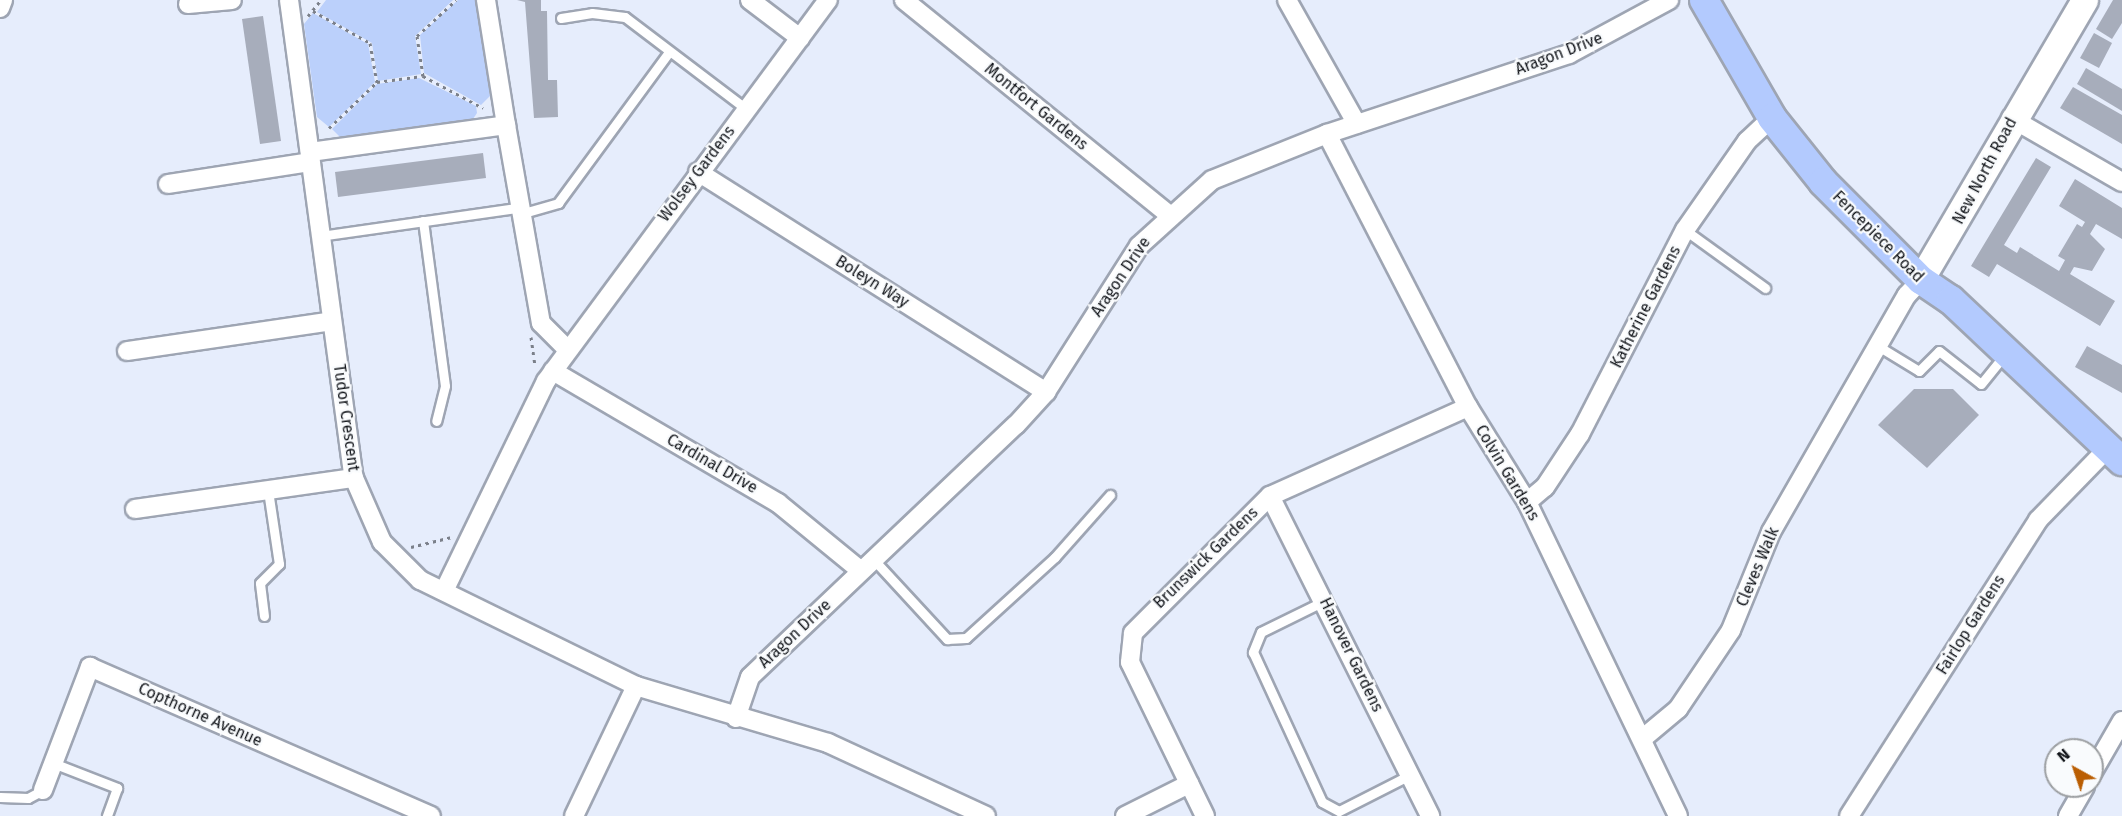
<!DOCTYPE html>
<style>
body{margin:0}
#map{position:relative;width:2122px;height:816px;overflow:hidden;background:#e6edfc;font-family:"Fira Sans",sans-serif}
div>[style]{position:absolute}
.green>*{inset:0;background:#bbd0fb}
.building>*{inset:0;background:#a7adbb}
.path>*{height:3px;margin-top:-1.5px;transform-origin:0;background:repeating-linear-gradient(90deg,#7b808a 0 3px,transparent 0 7.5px)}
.roads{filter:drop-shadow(2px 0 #9ea5b3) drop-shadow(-2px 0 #9ea5b3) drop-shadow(0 2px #9ea5b3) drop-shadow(0 -2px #9ea5b3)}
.lane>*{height:9px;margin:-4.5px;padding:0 4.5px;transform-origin:4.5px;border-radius:4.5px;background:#fff}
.street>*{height:18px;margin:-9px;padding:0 9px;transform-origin:9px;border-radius:9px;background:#fff}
.secondary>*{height:26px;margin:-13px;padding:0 13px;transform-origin:13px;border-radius:13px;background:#fff}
.primary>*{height:28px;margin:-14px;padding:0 14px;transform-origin:14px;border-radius:14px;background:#b3cafe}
span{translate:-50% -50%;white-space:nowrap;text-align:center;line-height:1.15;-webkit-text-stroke:4.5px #f9fbfd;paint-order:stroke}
.street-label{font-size:16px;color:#111419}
.north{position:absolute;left:2044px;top:738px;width:60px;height:60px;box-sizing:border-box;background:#f9fbfd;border:2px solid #9c9fa2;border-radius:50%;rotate:320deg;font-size:16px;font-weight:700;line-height:24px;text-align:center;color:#111419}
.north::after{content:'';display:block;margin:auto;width:21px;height:27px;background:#ba5e03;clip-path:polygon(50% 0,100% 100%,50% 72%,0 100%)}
</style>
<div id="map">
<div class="green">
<div style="clip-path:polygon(326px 0,453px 0,415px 36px,421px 74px,378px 81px,372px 43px,317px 12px)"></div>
<div style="clip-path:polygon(458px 0,477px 0,490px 96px,481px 105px,424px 73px,420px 35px)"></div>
<div style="clip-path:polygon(313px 13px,368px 44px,375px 82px,329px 127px,317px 117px,304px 24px)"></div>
<div style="clip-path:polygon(419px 78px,476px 106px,477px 113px,473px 119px,340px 137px,332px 129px,377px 84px)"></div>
</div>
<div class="building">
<div style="clip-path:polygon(517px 0,541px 0,541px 11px,547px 11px,548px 80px,557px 80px,558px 117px,534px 118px,525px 2px)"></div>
<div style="clip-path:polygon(2113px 0,2122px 0,2122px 23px,2112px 39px,2096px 29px)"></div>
<div style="clip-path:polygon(263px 16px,281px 141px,260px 144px,242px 19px)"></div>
<div style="clip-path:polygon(2094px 33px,2112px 43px,2099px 68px,2080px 58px)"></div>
<div style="clip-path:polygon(2086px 68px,2122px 89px,2122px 111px,2077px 84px)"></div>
<div style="clip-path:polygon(2073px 87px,2122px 115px,2122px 144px,2060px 108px)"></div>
<div style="clip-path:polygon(483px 153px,486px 178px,338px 197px,335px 172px)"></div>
<div style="clip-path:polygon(2036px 158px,2051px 167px,2004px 245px,2017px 253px,2020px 247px,2059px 271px,2065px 260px,2058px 256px,2077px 224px,2082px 227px,2085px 222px,2059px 206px,2075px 179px,2122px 208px,2122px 239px,2096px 224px,2090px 234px,2105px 249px,2092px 271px,2074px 267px,2070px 274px,2115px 301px,2100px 326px,1997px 264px,1989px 277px,1971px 266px)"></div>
<div style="clip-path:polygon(2087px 346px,2122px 365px,2122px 393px,2075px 367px)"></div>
<div style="clip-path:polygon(1914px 389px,1953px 389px,1979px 415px,1927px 468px,1878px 425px)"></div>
</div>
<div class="path">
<div style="left:313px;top:11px;width:65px;rotate:29.3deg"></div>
<div style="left:370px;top:43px;width:40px;rotate:80deg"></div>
<div style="left:377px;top:82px;width:46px;rotate:-7.4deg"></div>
<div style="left:423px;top:76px;width:40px;rotate:-98.5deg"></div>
<div style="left:417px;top:36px;width:53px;rotate:-42.7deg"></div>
<div style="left:308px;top:16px;width:21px;rotate:-51deg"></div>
<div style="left:423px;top:76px;width:68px;rotate:28.1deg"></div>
<div style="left:329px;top:128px;width:66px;rotate:-43.8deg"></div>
<div style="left:531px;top:337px;width:29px;rotate:82deg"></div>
<div style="left:411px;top:547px;width:42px;rotate:-13.7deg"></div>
</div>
<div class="roads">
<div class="lane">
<div style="left:561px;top:18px;width:31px;rotate:-9deg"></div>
<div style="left:592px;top:13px;width:33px;rotate:7deg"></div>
<div style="left:625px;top:17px;width:152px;rotate:37.2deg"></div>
<div style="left:520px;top:214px;width:40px;rotate:-16deg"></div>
<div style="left:558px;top:203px;width:187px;rotate:-53.7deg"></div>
<div style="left:423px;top:221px;width:166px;rotate:82.4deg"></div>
<div style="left:445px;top:386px;width:36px;rotate:104deg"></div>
<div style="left:1685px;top:230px;width:99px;rotate:35.9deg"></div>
<div style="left:320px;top:236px;width:199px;rotate:-8.1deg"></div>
<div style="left:1878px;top:346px;width:48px;rotate:31.4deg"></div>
<div style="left:1919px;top:371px;width:28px;rotate:-45deg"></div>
<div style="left:1939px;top:351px;width:53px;rotate:38.2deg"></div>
<div style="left:1981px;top:384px;width:36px;rotate:-51deg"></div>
<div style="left:874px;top:560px;width:108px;rotate:47.3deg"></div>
<div style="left:947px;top:639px;width:19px;rotate:-3deg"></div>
<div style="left:966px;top:638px;width:120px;rotate:-42.3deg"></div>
<div style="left:1055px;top:557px;width:83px;rotate:-48.4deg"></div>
<div style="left:1324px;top:601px;width:70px;rotate:153.8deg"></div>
<div style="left:1261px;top:632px;width:22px;rotate:112deg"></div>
<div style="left:1253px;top:652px;width:165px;rotate:65.3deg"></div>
<div style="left:1322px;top:802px;width:19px;rotate:28deg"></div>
<div style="left:1339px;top:811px;width:80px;rotate:-26.9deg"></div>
<div style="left:264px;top:616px;width:33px;rotate:-97deg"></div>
<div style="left:260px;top:583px;width:27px;rotate:-45deg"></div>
<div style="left:279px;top:564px;width:75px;rotate:-98.5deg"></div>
<div style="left:53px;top:763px;width:69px;rotate:21.3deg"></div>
<div style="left:117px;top:788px;width:30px;rotate:110deg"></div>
<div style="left:0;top:797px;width:28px;rotate:2deg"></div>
<div style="left:28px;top:798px;width:17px;rotate:-28deg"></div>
</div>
<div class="street">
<div style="left:289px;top:0;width:482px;rotate:82.3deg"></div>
<div style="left:354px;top:478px;width:70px;rotate:66.4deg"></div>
<div style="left:382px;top:542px;width:54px;rotate:45deg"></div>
<div style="left:420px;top:580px;width:241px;rotate:26.1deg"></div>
<div style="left:636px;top:686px;width:200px;rotate:16.5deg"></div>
<div style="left:828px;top:743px;width:174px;rotate:24.8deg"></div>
<div style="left:750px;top:0;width:63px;rotate:37.2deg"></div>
<div style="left:904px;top:0;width:340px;rotate:39deg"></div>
<div style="left:1287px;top:0;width:142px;rotate:60.6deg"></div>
<div style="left:188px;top:4px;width:44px;rotate:-5.2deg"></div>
<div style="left:0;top:8px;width:9px;rotate:-69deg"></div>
<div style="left:2011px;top:118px;width:128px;rotate:30deg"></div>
<div style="left:506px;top:125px;width:201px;rotate:80deg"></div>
<div style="left:541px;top:323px;width:38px;rotate:45deg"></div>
<div style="left:1327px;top:134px;width:307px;rotate:62.7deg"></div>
<div style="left:1468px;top:407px;width:112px;rotate:58.2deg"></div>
<div style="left:1527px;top:502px;width:348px;rotate:64.3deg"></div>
<div style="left:310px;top:152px;width:198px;rotate:-7.8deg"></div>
<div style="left:506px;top:125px;width:127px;rotate:-99.1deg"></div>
<div style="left:698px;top:172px;width:412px;rotate:32.3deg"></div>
<div style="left:168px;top:184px;width:144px;rotate:-8.8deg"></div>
<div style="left:127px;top:351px;width:207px;rotate:-8.3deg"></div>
<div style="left:553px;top:371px;width:261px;rotate:30.4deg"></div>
<div style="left:778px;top:503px;width:107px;rotate:39.3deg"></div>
<div style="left:1270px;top:496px;width:358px;rotate:63.4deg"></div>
<div style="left:1527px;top:502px;width:23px;rotate:-40deg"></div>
<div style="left:1545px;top:487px;width:64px;rotate:-56.6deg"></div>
<div style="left:1580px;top:434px;width:229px;rotate:-62.8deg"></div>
<div style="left:1685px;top:230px;width:108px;rotate:-55.1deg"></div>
<div style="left:1747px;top:141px;width:34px;rotate:-43deg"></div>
<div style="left:135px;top:509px;width:221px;rotate:-8.1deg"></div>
<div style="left:444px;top:591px;width:233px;rotate:-64.1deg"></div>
<div style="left:546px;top:381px;width:474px;rotate:-53.5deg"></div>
<div style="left:736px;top:718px;width:43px;rotate:-71.1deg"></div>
<div style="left:750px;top:677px;width:366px;rotate:-43.5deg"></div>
<div style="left:1016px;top:425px;width:45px;rotate:-47.7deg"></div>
<div style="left:1046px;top:392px;width:173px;rotate:-57.5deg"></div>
<div style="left:1139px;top:246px;width:98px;rotate:-42.1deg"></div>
<div style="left:1212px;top:180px;width:124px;rotate:-21.8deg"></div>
<div style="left:1327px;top:134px;width:255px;rotate:-18.3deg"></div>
<div style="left:1569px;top:54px;width:114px;rotate:-28.4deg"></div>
<div style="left:1642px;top:739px;width:47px;rotate:-39.8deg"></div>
<div style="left:1678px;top:709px;width:95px;rotate:-56.1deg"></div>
<div style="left:1731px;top:630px;width:106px;rotate:-67.8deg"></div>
<div style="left:1771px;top:532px;width:273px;rotate:-60.2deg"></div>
<div style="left:1907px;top:295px;width:21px;rotate:-47deg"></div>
<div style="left:2092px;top:773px;width:60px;rotate:-60deg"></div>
<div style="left:43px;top:790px;width:132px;rotate:-69.1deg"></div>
<div style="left:90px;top:667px;width:372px;rotate:23.6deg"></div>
<div style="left:574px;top:816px;width:144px;rotate:-64.5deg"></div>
<div style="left:1125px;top:816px;width:72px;rotate:-26.6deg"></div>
<div style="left:1205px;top:816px;width:171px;rotate:-116deg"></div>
<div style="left:1130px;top:662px;width:29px;rotate:-84deg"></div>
<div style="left:1133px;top:633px;width:194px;rotate:-45deg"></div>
<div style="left:1270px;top:496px;width:217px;rotate:-24.2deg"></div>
<div style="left:1849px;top:816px;width:351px;rotate:-57.4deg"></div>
<div style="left:2038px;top:520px;width:102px;rotate:-45.8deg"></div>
<div style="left:2068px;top:816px;width:34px;rotate:-60deg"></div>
</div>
<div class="secondary">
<div style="left:1921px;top:280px;width:324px;rotate:-59.6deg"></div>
</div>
<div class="primary">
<div style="left:1704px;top:0;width:136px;rotate:60deg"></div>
<div style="left:1772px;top:118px;width:82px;rotate:51.4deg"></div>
<div style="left:1823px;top:182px;width:139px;rotate:45deg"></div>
<div style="left:1921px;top:280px;width:36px;rotate:34deg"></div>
<div style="left:1951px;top:300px;width:235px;rotate:43.3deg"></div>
</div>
</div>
<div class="street-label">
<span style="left:1559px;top:54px;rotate:-21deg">Aragon Drive</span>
<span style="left:1036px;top:107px;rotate:39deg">Montfort Gardens</span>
<span style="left:1985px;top:171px;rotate:-62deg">New North Road</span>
<span style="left:697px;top:174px;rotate:-53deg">Wolsey Gardens</span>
<span style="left:1878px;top:237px;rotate:45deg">Fencepiece Road</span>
<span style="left:1121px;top:277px;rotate:-56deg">Aragon Drive</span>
<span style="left:872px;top:282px;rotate:32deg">Boleyn Way</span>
<span style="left:1646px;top:307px;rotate:-63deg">Katherine Gardens</span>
<span style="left:346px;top:418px;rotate:82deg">Tudor Crescent</span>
<span style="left:712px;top:464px;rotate:30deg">Cardinal Drive</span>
<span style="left:1507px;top:473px;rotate:59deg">Colvin Gardens</span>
<span style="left:1206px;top:558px;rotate:-44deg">Brunswick Gardens</span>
<span style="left:1758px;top:567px;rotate:-67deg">Cleves Walk</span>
<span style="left:1971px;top:625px;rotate:-58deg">Fairlop Gardens</span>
<span style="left:795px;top:634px;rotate:-43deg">Aragon Drive</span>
<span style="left:1351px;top:655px;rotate:64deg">Hanover Gardens</span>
<span style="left:200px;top:715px;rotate:24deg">Copthorne Avenue</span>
</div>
<div class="north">N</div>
</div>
